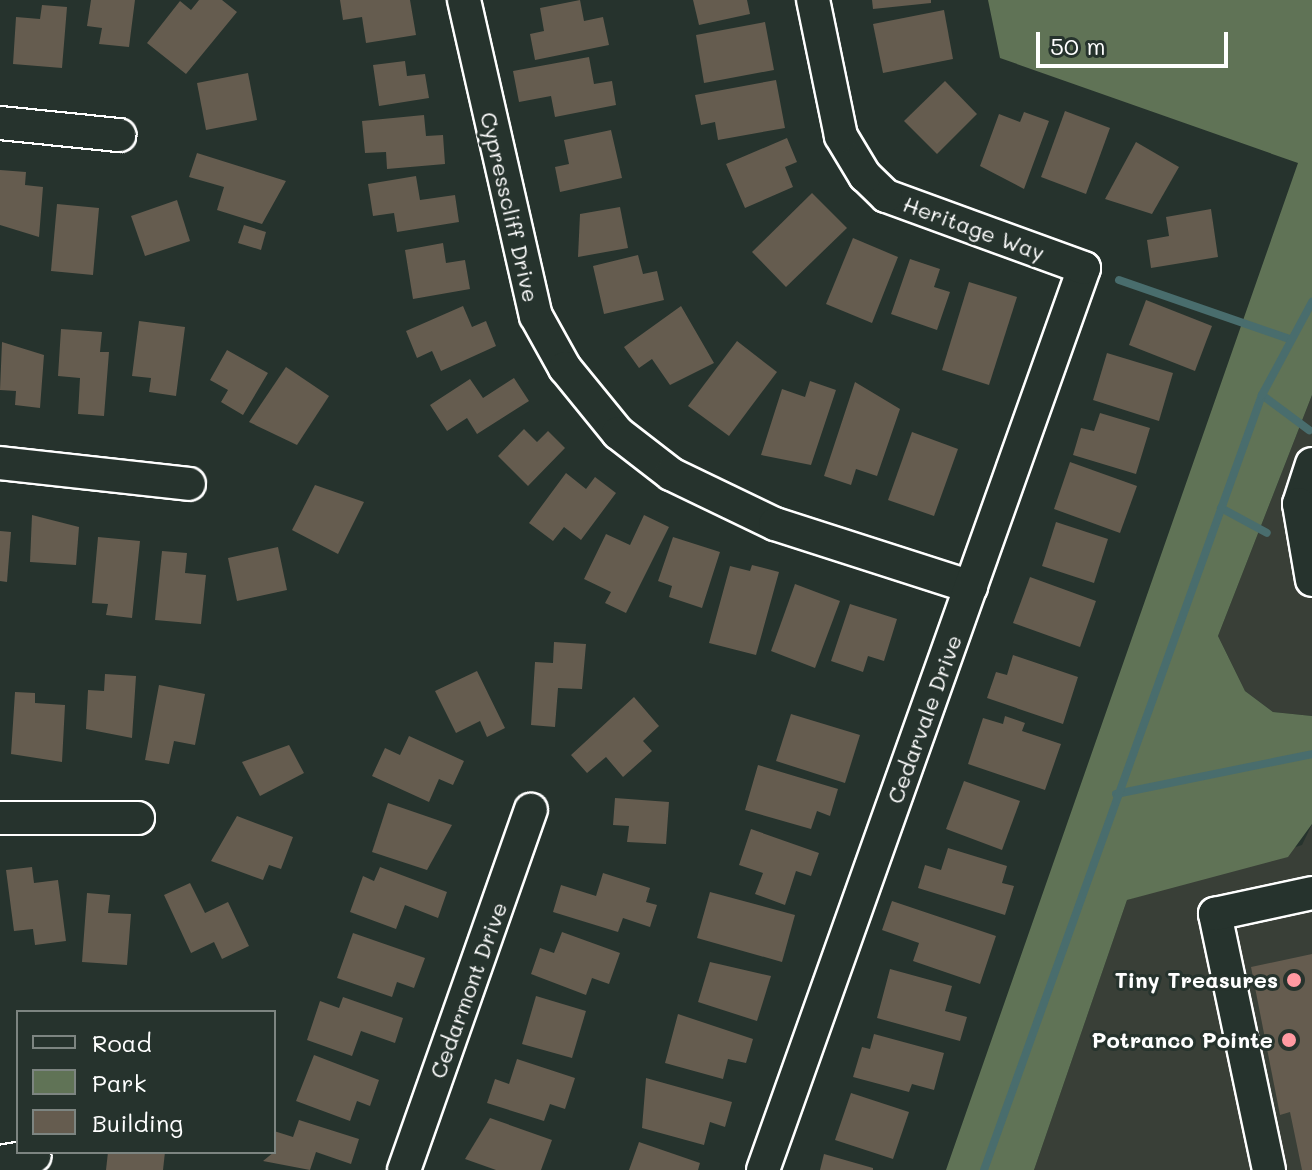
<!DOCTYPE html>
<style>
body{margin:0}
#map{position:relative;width:1312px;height:1170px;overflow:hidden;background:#26332d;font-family:Mali,sans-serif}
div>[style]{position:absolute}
.built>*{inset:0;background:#393f37}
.green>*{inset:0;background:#607356}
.stream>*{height:8px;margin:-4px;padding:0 4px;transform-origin:4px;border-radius:4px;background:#496d6d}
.building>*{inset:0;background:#655c4f}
.roads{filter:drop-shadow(2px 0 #fff) drop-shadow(-2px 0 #fff) drop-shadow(0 2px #fff) drop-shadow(0 -2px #fff)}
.minor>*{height:32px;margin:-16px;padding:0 16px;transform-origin:16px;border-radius:16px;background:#26332d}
.dots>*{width:22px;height:22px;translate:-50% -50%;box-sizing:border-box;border:4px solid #26332d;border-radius:50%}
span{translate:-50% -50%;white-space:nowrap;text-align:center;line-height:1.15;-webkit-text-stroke:6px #26332d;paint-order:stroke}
.street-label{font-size:22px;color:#fff}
.poi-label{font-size:22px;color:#fff;font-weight:700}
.right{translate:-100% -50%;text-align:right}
.legend{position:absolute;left:16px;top:1010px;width:260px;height:144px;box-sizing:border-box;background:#26332d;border:2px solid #7d8581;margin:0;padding:10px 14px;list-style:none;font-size:24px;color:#fff}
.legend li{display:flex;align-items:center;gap:16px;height:40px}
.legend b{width:40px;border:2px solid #7d8581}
.scale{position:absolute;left:1036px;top:32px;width:192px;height:36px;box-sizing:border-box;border:4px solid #fff;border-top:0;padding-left:10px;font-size:24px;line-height:28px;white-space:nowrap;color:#fff;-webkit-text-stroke:6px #26332d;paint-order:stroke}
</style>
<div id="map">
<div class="built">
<div style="clip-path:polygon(1312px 395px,1312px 716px,1273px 712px,1245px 691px,1218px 636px)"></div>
<div style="clip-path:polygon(1312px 824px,1312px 1170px,1034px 1170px,1127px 900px,1302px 845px)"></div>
</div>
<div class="green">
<div style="clip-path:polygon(988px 0,1312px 0,1312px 395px,1218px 636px,1245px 691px,1273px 712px,1312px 716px,1312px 824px,1288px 857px,1127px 900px,1034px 1170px,946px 1170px,1298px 163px,1000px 58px)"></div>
</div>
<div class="stream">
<div style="left:1119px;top:280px;width:180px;rotate:19.1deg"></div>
<div style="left:1262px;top:395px;width:59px;rotate:36.7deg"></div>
<div style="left:1221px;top:508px;width:52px;rotate:28.5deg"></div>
<div style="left:1116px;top:794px;width:200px;rotate:-11.5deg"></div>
<div style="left:984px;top:1170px;width:823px;rotate:-70.27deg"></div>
<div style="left:1262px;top:395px;width:106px;rotate:-61.7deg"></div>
</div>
<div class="building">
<div style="clip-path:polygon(91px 0,135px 0,129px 47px,99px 44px,102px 28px,87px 26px)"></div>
<div style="clip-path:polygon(199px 0,222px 0,237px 12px,186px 74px,147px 43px,180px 1px,191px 10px)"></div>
<div style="clip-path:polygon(340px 0,410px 0,416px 35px,366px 43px,362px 17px,343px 20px)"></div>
<div style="clip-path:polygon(580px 0,584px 21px,603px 17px,609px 45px,535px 60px,530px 34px,544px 31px,540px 8px)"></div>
<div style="clip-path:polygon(693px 0,747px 0,750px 14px,699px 25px)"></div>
<div style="clip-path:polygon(872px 0,931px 0,931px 3px,873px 9px)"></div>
<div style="clip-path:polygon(42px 5px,67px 7px,62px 68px,13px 64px,16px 17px,40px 19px)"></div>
<div style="clip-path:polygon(944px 10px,953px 59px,883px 73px,873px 24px)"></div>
<div style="clip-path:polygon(765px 22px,774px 70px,704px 83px,696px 35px)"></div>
<div style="clip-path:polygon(589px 57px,594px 84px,612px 81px,616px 105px,555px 117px,551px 96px,519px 102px,513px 71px)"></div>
<div style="clip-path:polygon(405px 61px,407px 76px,425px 74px,429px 98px,379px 106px,373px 65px)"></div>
<div style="clip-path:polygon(248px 73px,257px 120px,206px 130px,197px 83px)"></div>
<div style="clip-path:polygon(776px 80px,785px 128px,718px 140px,715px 122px,701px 125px,695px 95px)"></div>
<div style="clip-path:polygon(945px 81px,977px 114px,937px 154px,904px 121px)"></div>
<div style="clip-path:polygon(1065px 111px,1110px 128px,1086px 194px,1041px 177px)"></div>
<div style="clip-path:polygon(1024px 112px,1049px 121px,1024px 189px,980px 166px,999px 114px,1020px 122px)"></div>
<div style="clip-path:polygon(424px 115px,426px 136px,443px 135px,445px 164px,387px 169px,386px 152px,365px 153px,362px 121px)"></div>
<div style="clip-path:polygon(611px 130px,622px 178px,560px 192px,555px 167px,569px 164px,564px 140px)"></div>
<div style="clip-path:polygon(787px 138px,797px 162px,785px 167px,793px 187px,745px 208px,726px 164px)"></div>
<div style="clip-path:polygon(1136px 142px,1179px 167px,1152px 214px,1105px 199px)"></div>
<div style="clip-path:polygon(197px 153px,286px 181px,262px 224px,217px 210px,224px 187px,189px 177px)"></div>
<div style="clip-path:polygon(0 170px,26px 172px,25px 185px,43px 187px,39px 237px,0 225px)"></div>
<div style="clip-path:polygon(416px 176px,420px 200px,455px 195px,459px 222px,397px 232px,394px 213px,373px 216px,368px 184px)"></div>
<div style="clip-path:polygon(812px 193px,847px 228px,786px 287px,752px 252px)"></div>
<div style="clip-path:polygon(177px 200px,190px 241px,145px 256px,131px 216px)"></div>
<div style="clip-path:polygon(57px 204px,99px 208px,93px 275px,51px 271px)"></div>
<div style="clip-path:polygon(620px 207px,628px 248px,578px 257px,580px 214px)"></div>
<div style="clip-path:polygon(1211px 209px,1218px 257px,1151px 268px,1147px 240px,1169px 236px,1166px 217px)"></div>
<div style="clip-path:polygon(244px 225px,266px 232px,261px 250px,238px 243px)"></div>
<div style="clip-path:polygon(853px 238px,898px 257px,872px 323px,826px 304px)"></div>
<div style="clip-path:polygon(443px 243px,446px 263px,465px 260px,470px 289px,413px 299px,405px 250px)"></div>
<div style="clip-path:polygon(638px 255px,643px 274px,657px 271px,664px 300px,604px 314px,593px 266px)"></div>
<div style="clip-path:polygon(910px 259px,940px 269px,934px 287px,950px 292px,937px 330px,891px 314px)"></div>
<div style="clip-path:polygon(969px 282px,1017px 297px,989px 385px,942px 370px)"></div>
<div style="clip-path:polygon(1146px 300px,1212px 326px,1195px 371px,1129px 345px)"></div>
<div style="clip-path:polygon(463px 306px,472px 327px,486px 321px,496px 346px,441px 371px,432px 351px,417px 358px,406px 331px)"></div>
<div style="clip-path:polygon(681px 306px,714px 363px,670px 385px,652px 359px,639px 368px,624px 347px)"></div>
<div style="clip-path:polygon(139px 321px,185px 327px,176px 396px,149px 392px,151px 378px,132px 376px)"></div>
<div style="clip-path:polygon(61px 329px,102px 332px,100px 352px,109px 352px,104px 416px,78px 414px,80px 378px,58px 376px)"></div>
<div style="clip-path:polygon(737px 341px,777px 372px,729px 436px,688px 406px)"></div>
<div style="clip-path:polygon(2px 342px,44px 355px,40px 408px,15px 405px,16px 391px,0 390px)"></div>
<div style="clip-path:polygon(227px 350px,268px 373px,243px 415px,221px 402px,228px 390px,210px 380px)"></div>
<div style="clip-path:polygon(1107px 353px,1173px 373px,1159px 421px,1093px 400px)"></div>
<div style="clip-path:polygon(286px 367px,329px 396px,297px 445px,249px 422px)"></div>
<div style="clip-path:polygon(514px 378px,529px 401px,477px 434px,467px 418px,447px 431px,430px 405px,470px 379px,483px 398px)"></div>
<div style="clip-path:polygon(810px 381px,836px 390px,811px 465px,761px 455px,782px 389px,805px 397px)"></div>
<div style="clip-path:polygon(855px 382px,900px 409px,877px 476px,856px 469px,851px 485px,824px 476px)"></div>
<div style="clip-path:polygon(1100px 413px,1150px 428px,1136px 474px,1073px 455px,1081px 428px,1094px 431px)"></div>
<div style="clip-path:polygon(524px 429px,537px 442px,548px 431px,565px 448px,528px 486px,498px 456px)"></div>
<div style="clip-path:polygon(912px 432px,958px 449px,934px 516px,888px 500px)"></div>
<div style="clip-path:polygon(1070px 462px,1137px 486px,1120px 533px,1054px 509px)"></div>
<div style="clip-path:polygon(566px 473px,586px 489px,595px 477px,616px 493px,581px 540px,564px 527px,553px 541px,529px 523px)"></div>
<div style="clip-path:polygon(315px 485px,364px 502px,338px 554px,292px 530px)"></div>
<div style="clip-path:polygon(32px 515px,79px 527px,76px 565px,30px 562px)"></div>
<div style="clip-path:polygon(644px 515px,669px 527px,626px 613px,605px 603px,611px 592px,584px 579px,606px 534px,630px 545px)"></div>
<div style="clip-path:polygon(1056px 522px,1108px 539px,1094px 583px,1042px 566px)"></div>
<div style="clip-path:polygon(0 531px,11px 532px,7px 582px,0 581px)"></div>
<div style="clip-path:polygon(98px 537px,140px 541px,132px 618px,106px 615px,108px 604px,92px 603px)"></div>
<div style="clip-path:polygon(673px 537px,720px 552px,702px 608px,669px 597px,672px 586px,658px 581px)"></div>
<div style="clip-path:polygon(278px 547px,287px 590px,237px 601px,228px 558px)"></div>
<div style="clip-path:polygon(162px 551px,187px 553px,185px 573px,206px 575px,201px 624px,155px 620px)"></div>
<div style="clip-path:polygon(752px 565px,779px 572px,756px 655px,709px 643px,730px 566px,750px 571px)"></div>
<div style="clip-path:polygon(1030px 577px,1096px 601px,1080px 647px,1013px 623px)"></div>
<div style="clip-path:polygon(795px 584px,840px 601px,815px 668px,771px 651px)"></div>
<div style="clip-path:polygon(850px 604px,897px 619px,884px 661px,868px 656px,863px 672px,831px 661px)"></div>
<div style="clip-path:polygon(554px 642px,586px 644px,582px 689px,558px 688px,555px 727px,531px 725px,535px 662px,553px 663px)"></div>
<div style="clip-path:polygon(1013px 655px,1078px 677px,1063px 724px,987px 698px,996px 672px,1007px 675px)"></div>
<div style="clip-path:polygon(477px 671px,505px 728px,487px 737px,480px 721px,456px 733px,435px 691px)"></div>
<div style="clip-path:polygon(105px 674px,136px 676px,132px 738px,86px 729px,88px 690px,104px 691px)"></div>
<div style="clip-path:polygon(159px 685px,205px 694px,195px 745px,174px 741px,169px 764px,145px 760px)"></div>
<div style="clip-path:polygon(15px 692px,35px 693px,35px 703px,65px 705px,62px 762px,11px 754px)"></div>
<div style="clip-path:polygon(634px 697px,659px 726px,643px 741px,652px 751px,623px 777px,606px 757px,587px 773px,571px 755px)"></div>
<div style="clip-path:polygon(791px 714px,860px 735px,845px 783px,776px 761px)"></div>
<div style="clip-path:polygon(1005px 716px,1025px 723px,1022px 731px,1061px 744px,1045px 790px,968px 764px,983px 718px,1003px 724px)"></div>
<div style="clip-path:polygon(409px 736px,464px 761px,453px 785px,439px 779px,429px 802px,372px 776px,385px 748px,400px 755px)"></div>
<div style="clip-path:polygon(289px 745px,304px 773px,260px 796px,242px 762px)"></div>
<div style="clip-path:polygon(758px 765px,838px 789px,830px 816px,817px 811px,811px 829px,745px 810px)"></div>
<div style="clip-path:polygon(964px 781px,1020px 801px,1002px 850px,946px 829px)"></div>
<div style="clip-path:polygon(615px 798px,669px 802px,666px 844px,627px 842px,629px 826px,613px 825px)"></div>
<div style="clip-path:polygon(388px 803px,452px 825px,427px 870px,372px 852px)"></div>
<div style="clip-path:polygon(237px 816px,293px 837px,281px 869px,269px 865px,263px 880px,211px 861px)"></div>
<div style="clip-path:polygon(751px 829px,819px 853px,811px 876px,796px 871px,785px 905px,755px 894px,763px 873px,739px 865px)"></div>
<div style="clip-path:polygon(948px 848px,1007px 866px,1002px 883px,1014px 886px,1005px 915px,918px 888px,925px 865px,941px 870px)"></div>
<div style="clip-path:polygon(32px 867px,34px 883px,58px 880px,66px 941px,35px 945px,33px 929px,14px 931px,6px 870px)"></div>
<div style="clip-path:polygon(380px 867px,447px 892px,438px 918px,405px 905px,396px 929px,350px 912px,363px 876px,374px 881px)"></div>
<div style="clip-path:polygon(603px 873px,650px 888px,646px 902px,657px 905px,650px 927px,623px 918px,618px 932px,553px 912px,561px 885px,596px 896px)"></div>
<div style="clip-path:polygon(190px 883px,205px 913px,228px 902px,249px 946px,222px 959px,214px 942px,191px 953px,164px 895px)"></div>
<div style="clip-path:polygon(710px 892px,795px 915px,782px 962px,697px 938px)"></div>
<div style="clip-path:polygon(87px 893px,110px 895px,108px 913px,131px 914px,127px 965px,82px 962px)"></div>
<div style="clip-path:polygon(892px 901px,996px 936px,980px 984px,913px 961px,919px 943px,882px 930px)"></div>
<div style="clip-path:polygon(562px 932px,620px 953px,609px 984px,592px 978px,586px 995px,531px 974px,540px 948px,554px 953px)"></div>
<div style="clip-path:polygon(353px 933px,425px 958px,414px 988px,397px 982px,392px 997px,337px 978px)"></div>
<div style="clip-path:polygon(1312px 954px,1312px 1170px,1302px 1170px,1290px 1112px,1280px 1115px,1251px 967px)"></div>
<div style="clip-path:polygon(710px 962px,771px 976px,757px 1021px,698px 1002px)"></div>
<div style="clip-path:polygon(890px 969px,952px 986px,945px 1011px,967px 1017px,960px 1041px,877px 1018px)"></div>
<div style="clip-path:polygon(536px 996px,586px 1011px,572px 1058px,522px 1044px)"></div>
<div style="clip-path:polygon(343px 997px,403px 1018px,395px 1043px,361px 1031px,352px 1056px,307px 1040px,320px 1001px,339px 1008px)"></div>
<div style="clip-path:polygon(678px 1014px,753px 1039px,746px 1063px,728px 1059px,723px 1079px,665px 1063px)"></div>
<div style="clip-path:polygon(874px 1034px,944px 1053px,934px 1090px,912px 1084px,909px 1092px,853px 1077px,862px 1047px,870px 1049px)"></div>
<div style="clip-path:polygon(314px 1055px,379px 1080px,370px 1106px,357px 1101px,350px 1121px,296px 1101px)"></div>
<div style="clip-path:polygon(517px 1059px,575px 1078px,565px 1109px,550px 1104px,544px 1121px,487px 1103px,495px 1079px,509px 1084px)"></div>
<div style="clip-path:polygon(646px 1078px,732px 1102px,725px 1127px,710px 1122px,704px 1145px,642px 1128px)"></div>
<div style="clip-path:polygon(851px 1093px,909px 1112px,893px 1159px,835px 1140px)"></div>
<div style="clip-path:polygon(490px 1118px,552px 1140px,541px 1170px,496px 1170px,465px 1159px)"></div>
<div style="clip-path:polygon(299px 1120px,359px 1139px,351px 1164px,316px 1152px,310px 1170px,263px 1161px,274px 1152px,274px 1131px,293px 1137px)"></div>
<div style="clip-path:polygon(639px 1142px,700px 1163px,698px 1170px,629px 1170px)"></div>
<div style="clip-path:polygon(108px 1152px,165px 1152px,163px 1170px,106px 1170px)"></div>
<div style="clip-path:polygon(824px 1154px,873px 1168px,873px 1170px,820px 1170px)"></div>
</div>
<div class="roads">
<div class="minor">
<div style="left:464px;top:0;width:324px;rotate:77.2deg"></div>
<div style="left:536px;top:316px;width:60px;rotate:60.9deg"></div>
<div style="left:565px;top:368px;width:84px;rotate:50.8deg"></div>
<div style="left:618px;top:433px;width:67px;rotate:37.7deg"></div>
<div style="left:671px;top:474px;width:115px;rotate:25.7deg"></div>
<div style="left:775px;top:524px;width:206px;rotate:17.8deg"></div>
<div style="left:0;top:123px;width:120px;rotate:5.8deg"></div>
<div style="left:0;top:463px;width:190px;rotate:6.3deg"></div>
<div style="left:1312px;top:464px;width:42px;rotate:108deg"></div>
<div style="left:1299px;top:504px;width:77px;rotate:80.3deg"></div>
<div style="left:0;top:818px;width:138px"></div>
<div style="left:0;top:1162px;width:35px;rotate:-10deg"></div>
<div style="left:404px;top:1170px;width:382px;rotate:-70.6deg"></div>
<div style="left:763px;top:1170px;width:957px;rotate:-70.41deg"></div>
<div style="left:1084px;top:268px;width:211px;rotate:-160deg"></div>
<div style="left:886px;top:196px;width:29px;rotate:-136deg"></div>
<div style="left:865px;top:176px;width:47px;rotate:-121deg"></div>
<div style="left:841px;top:136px;width:139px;rotate:-101.6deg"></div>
<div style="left:1269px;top:1170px;width:262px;rotate:-101.9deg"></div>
<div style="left:1215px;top:914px;width:99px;rotate:-12.2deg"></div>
</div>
</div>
<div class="dots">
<div style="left:1294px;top:980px;background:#ff9aa2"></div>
<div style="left:1289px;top:1040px;background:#ff9aa2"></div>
</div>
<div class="street-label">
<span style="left:510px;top:207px;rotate:77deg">Cypresscliff Drive</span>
<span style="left:974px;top:228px;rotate:20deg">Heritage Way</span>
<span style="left:924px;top:719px;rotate:-70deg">Cedarvale Drive</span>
<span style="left:468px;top:990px;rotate:-70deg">Cedarmont Drive</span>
</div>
<div class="poi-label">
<span class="right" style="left:1278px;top:980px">Tiny Treasures</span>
<span class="right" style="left:1273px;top:1040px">Potranco Pointe</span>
</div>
<ul class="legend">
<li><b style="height:10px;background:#26332d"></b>Road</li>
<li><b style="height:22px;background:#607356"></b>Park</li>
<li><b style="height:22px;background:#655c4f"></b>Building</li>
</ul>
<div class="scale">50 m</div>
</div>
